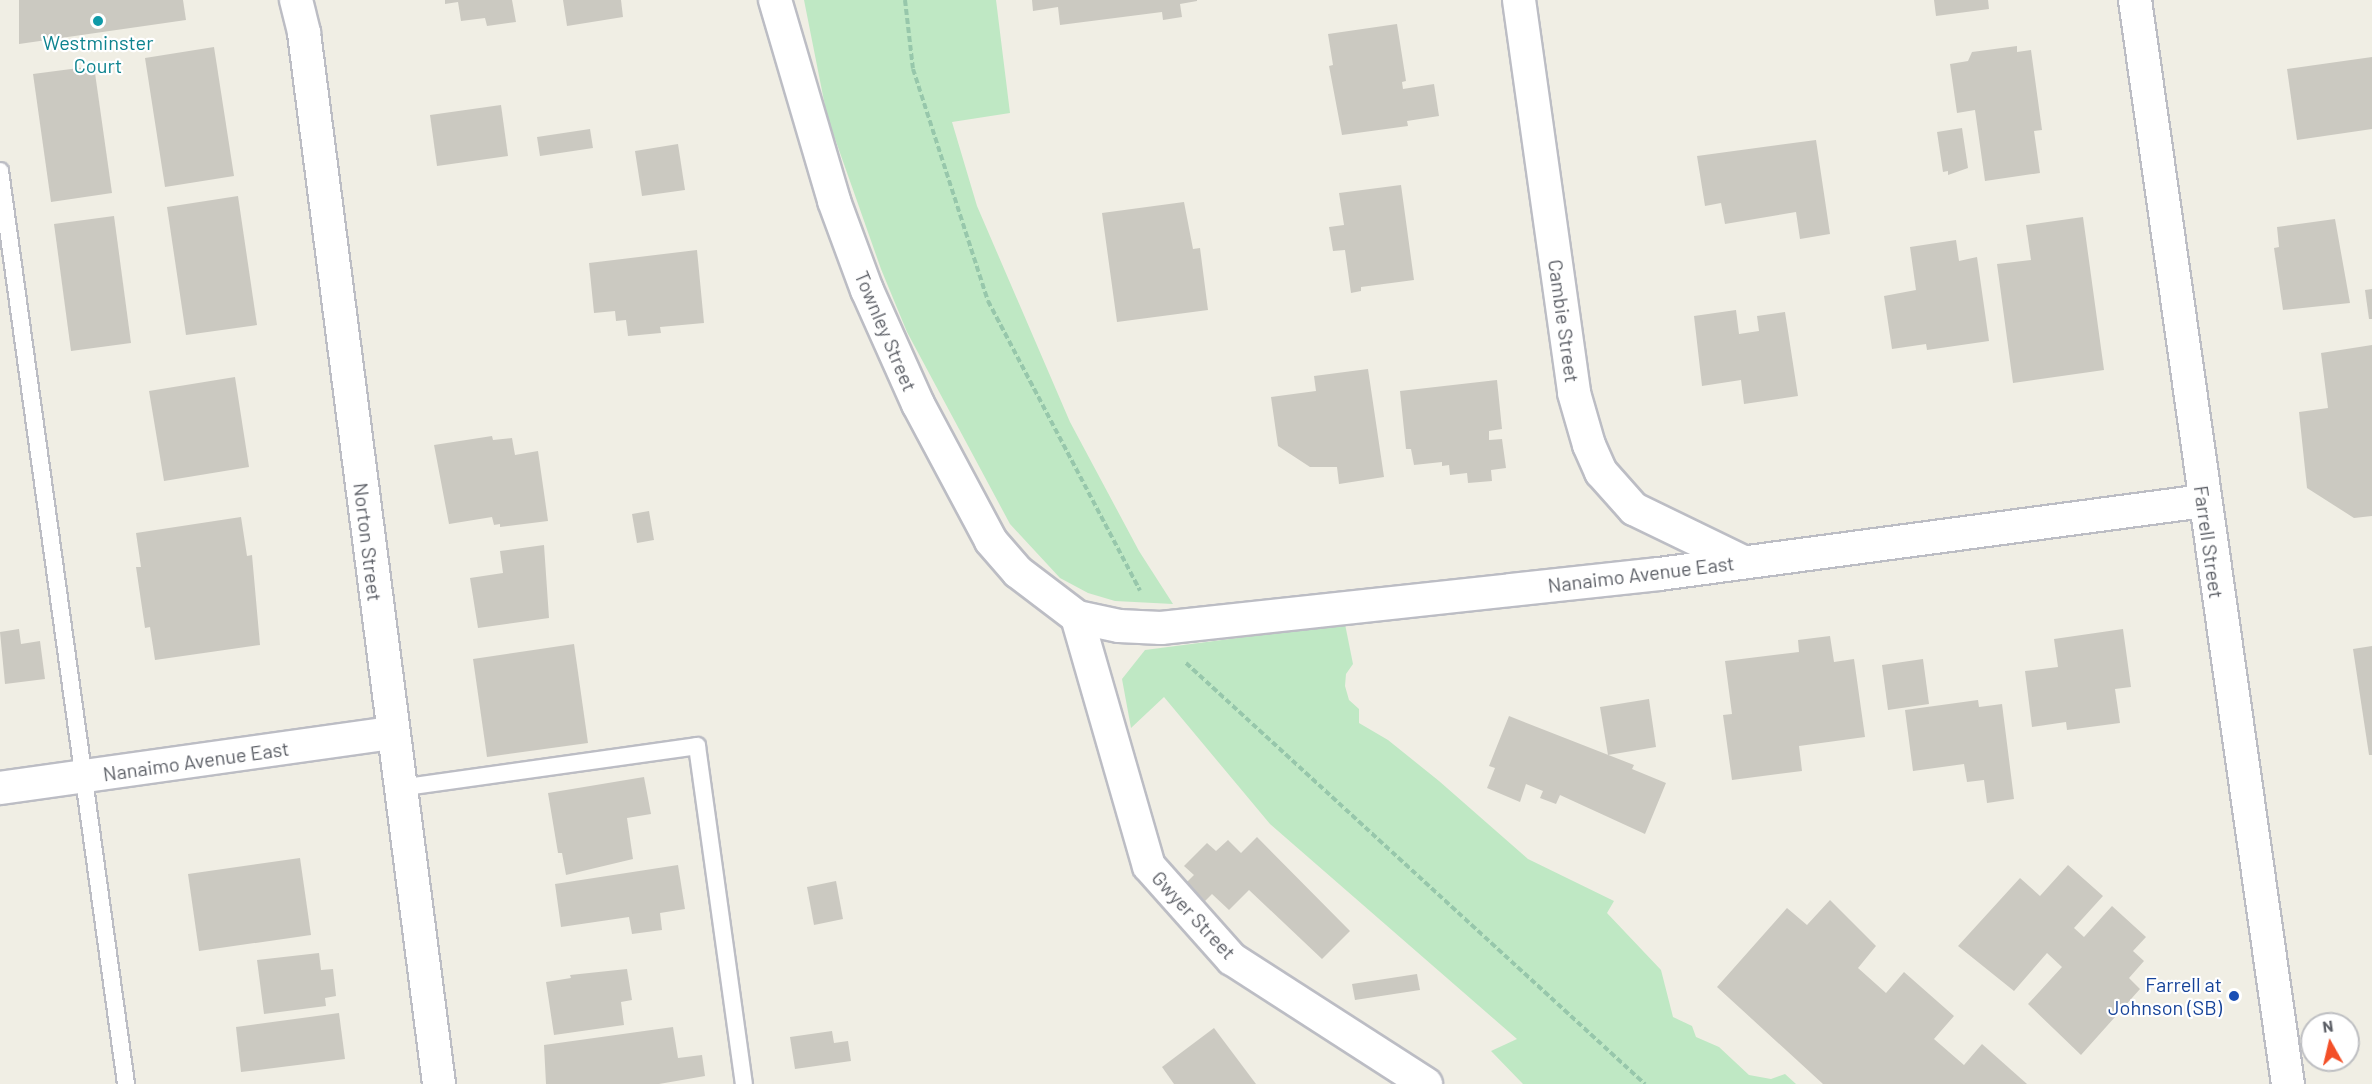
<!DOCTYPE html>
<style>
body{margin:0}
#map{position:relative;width:2372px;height:1084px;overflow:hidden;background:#f0eee4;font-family:Barlow,sans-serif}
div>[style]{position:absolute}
.green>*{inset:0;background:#bfe8c4}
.building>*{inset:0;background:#cbc9c1}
.path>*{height:4px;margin-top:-2px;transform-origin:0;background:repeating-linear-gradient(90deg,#97c7ab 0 6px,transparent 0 9px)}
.roads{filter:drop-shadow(2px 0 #bcbdc4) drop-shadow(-2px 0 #bcbdc4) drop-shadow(0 2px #bcbdc4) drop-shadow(0 -2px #bcbdc4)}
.service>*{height:16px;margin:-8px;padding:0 8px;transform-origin:8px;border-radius:8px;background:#fff}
.minor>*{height:32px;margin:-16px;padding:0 16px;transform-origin:16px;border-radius:16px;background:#fff}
.dots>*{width:16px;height:16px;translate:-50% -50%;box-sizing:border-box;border:3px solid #fff;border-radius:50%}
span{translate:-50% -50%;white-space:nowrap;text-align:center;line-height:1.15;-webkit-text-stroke:4.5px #fff;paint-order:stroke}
.culture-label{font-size:20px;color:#0d838f}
.street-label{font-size:20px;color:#5c5f66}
.transit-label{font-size:20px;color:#164399}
.right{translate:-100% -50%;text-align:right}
.north{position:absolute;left:2300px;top:1012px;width:60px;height:60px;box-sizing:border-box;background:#fff;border:2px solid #bebfc2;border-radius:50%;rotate:352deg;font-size:16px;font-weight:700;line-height:24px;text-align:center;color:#5c5f66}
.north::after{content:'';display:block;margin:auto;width:21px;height:27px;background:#f34f27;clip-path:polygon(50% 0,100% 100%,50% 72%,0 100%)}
</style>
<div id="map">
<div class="green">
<div style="clip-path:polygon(804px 0,996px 0,1010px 113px,952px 122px,977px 206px,1070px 422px,1139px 551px,1173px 604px,1115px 601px,1088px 593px,1060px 578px,1010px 524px,907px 332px,881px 269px,827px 116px)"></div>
<div style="clip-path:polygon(1345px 624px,1353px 664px,1346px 674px,1345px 686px,1349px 700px,1359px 709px,1359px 723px,1388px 740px,1439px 781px,1528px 859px,1614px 901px,1607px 913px,1661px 970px,1673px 1017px,1692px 1026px,1696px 1037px,1719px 1047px,1749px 1075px,1771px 1079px,1785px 1074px,1796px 1084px,1523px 1084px,1491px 1051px,1517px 1039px,1270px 824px,1164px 697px,1131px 728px,1122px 679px,1145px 650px)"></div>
</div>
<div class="building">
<div style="clip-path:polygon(19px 0,183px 0,186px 20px,19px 44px)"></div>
<div style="clip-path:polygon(445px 0,512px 0,516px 22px,487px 26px,485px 18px,461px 21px,458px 2px,445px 4px)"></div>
<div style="clip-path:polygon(563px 0,621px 0,623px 17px,567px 26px)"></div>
<div style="clip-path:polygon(1032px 0,1197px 0,1197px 1px,1180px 4px,1182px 17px,1163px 20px,1162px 12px,1060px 25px,1058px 7px,1033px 11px)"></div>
<div style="clip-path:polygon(1934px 0,1988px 0,1989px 9px,1936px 16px)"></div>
<div style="clip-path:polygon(1397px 24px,1406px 81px,1402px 82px,1403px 89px,1434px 84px,1439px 116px,1407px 121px,1408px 126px,1342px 135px,1329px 66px,1333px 65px,1328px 34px)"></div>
<div style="clip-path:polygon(2017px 46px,2017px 52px,2031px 50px,2042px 130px,2034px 131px,2040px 173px,1985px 181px,1975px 110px,1957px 113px,1950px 64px,1968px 61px,1972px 52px)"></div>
<div style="clip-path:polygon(214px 47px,234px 176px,165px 187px,145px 58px)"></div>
<div style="clip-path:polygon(2372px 57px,2372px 129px,2297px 140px,2287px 69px)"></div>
<div style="clip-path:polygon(94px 66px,112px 193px,51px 202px,33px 74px)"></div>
<div style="clip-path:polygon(501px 105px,508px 156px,437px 166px,430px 115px)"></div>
<div style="clip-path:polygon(1962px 128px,1968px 168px,1948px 175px,1948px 171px,1943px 172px,1937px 132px)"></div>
<div style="clip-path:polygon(590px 129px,593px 148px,540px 156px,537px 137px)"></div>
<div style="clip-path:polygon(1816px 140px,1830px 234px,1800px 239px,1796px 212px,1725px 224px,1721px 203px,1705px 206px,1697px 156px)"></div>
<div style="clip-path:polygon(678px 144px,685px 190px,642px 196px,635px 151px)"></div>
<div style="clip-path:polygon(1401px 185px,1414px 280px,1361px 287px,1361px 291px,1351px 293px,1345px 250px,1333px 251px,1329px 227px,1344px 225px,1339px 193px)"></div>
<div style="clip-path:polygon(238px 196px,257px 325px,186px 335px,167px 207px)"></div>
<div style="clip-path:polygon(1184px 202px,1193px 249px,1200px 248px,1208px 310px,1117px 322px,1102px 213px)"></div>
<div style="clip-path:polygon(114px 216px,131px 343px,71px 351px,54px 224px)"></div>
<div style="clip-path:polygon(2083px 217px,2104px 370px,2013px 383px,1997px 264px,2031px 260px,2026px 225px)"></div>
<div style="clip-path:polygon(2335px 219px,2350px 303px,2283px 310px,2274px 248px,2279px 247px,2277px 227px)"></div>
<div style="clip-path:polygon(1956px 240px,1959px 261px,1977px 257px,1989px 341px,1927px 350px,1926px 344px,1892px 349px,1884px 296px,1916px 290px,1910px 247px)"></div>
<div style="clip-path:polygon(697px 250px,704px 323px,660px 327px,661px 333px,628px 336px,626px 320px,616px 321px,615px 311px,594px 313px,589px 263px)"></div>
<div style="clip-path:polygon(2372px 289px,2372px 319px,2369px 319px,2365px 290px)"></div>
<div style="clip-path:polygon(1736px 310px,1739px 334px,1759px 331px,1757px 316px,1785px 312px,1798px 396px,1744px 404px,1741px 380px,1702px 386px,1694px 316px)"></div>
<div style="clip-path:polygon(2372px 345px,2372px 516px,2354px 518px,2307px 488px,2299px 412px,2328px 408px,2321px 353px)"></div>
<div style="clip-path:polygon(1368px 369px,1384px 477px,1339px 484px,1337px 467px,1310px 467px,1278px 446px,1271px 397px,1316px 391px,1314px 376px)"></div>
<div style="clip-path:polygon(235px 377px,249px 467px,164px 481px,149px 391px)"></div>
<div style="clip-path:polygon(1497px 380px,1502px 429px,1489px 431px,1489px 440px,1502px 439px,1506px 468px,1491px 470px,1492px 481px,1468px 483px,1467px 473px,1450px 475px,1449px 465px,1442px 466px,1442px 462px,1414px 465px,1411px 449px,1406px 449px,1400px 391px)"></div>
<div style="clip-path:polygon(492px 436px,493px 440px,512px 438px,515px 455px,538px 451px,548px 521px,500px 527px,500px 524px,494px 525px,492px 517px,449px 524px,434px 445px)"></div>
<div style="clip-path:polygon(649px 511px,654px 540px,637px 543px,632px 514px)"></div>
<div style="clip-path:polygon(241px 517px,247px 556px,252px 555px,260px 645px,155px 660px,150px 627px,145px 628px,136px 567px,141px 567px,136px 533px)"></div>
<div style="clip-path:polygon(544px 545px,549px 618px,478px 628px,470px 578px,503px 573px,500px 551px)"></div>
<div style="clip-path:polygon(19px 629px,21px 644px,40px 641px,45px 679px,5px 684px,0 632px)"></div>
<div style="clip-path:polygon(2123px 629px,2131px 687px,2115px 689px,2120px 723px,2067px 730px,2066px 722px,2032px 727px,2025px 671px,2058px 667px,2054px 639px)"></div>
<div style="clip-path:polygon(1830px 636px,1834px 662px,1854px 659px,1865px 737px,1799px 746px,1802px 771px,1732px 780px,1723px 715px,1732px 714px,1725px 661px,1799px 652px,1798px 640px)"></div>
<div style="clip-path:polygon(574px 644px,588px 743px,487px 757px,473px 659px)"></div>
<div style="clip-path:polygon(2372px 646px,2372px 755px,2369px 755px,2353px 649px)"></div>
<div style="clip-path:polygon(1923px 659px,1929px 704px,1888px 710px,1882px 665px)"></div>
<div style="clip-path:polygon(1649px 699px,1656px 747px,1608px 755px,1600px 707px)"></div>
<div style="clip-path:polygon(1978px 700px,1979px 707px,2002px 704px,2014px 799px,1987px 803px,1984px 780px,1967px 782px,1964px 764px,1913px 771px,1905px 710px)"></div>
<div style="clip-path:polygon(1509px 716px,1634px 765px,1632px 769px,1666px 783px,1645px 834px,1560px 795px,1556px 804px,1540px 798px,1543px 791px,1526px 784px,1520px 802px,1487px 788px,1495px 768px,1489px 766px)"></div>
<div style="clip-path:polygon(644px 777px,651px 814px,627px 818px,633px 859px,566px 875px,562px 853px,558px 853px,548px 793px)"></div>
<div style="clip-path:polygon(1257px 837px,1350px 931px,1322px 959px,1249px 890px,1229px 910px,1212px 894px,1205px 901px,1186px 883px,1194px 875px,1184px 866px,1207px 843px,1216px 851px,1228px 840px,1241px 853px)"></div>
<div style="clip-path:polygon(300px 858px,311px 935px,199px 951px,188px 874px)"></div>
<div style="clip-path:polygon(678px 865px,685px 909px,660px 913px,662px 930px,632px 934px,629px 917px,561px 927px,555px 884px)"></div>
<div style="clip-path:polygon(2068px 865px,2103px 896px,2074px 928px,2084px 937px,2112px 906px,2146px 937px,2133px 951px,2144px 961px,2129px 978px,2140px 989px,2081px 1055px,2028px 1004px,2062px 967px,2047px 953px,2014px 991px,1958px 946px,2020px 878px,2040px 896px)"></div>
<div style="clip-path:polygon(836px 881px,843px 919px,814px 925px,807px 887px)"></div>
<div style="clip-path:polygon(1830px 900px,1876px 946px,1858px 968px,1886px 993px,1904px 972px,1954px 1016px,1934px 1039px,1964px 1065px,1982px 1044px,2027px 1084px,1823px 1084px,1717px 987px,1787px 908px,1807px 925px)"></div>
<div style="clip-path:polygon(319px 953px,321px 970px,333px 969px,336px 996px,325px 998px,326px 1006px,264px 1014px,257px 960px)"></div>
<div style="clip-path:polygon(627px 969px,632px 1000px,621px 1002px,624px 1025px,554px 1035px,546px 982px,571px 978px,570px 975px)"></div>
<div style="clip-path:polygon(1417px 974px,1420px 990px,1355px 1000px,1352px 984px)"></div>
<div style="clip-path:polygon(339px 1013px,345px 1059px,241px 1072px,236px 1027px)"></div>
<div style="clip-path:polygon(673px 1027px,678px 1058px,702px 1055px,705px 1076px,659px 1084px,546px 1084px,544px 1045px)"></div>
<div style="clip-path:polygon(1214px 1028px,1256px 1084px,1174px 1084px,1162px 1067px)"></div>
<div style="clip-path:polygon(832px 1031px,834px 1043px,848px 1041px,851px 1061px,795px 1069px,790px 1037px)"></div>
</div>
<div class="path">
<div style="left:905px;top:0;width:69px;rotate:83.4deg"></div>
<div style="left:913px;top:69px;width:244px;rotate:72.1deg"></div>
<div style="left:988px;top:301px;width:327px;rotate:62.3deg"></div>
<div style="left:1186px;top:663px;width:623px;rotate:42.53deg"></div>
</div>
<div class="roads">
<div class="service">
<div style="left:0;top:171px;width:922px;rotate:82.14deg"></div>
<div style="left:399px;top:788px;width:301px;rotate:-8deg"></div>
<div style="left:697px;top:746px;width:341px;rotate:82.1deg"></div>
</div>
<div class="minor">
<div style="left:296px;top:0;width:34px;rotate:76deg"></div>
<div style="left:304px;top:33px;width:1060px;rotate:82.68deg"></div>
<div style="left:775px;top:0;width:209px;rotate:73.6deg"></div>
<div style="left:834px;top:201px;width:95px;rotate:69.7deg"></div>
<div style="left:867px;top:290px;width:125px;rotate:65.9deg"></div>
<div style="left:918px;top:404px;width:155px;rotate:61.9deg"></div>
<div style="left:991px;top:541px;width:41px;rotate:48.9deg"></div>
<div style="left:1018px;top:572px;width:74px;rotate:37.3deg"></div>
<div style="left:1077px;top:617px;width:43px;rotate:12.1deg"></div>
<div style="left:1119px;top:626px;width:42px;rotate:2.7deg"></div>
<div style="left:1161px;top:628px;width:501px;rotate:-6.19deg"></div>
<div style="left:1659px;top:574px;width:549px;rotate:-7.64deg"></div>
<div style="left:1519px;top:0;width:397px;rotate:82deg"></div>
<div style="left:1574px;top:393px;width:54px;rotate:73.9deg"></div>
<div style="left:1589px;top:445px;width:30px;rotate:66deg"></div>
<div style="left:1601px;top:472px;width:50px;rotate:48.3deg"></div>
<div style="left:1634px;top:509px;width:119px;rotate:25.9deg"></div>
<div style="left:2135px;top:0;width:1095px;rotate:81.97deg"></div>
<div style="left:1077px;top:617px;width:259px;rotate:73.9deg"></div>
<div style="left:1149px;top:866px;width:125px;rotate:48.3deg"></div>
<div style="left:1232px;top:959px;width:231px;rotate:32.8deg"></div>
<div style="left:0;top:788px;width:396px;rotate:-8deg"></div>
</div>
</div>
<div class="dots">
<div style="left:98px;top:21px;background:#0f9aa8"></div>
<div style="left:2234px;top:996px;background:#1a4fb4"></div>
</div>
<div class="culture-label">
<span style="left:98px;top:54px">Westminster<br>Court</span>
</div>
<div class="street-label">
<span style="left:1564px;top:321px;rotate:82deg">Cambie Street</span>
<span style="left:886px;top:331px;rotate:67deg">Townley Street</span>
<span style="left:368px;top:542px;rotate:83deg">Norton Street</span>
<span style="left:2209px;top:542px;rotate:82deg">Farrell Street</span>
<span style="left:1641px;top:574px;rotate:-7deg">Nanaimo Avenue East</span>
<span style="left:196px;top:761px;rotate:-8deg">Nanaimo Avenue East</span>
<span style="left:1194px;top:915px;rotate:47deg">Gwyer Street</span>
</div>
<div class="transit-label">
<span class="right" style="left:2222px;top:996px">Farrell at<br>Johnson (SB)</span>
</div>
<div class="north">N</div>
</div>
